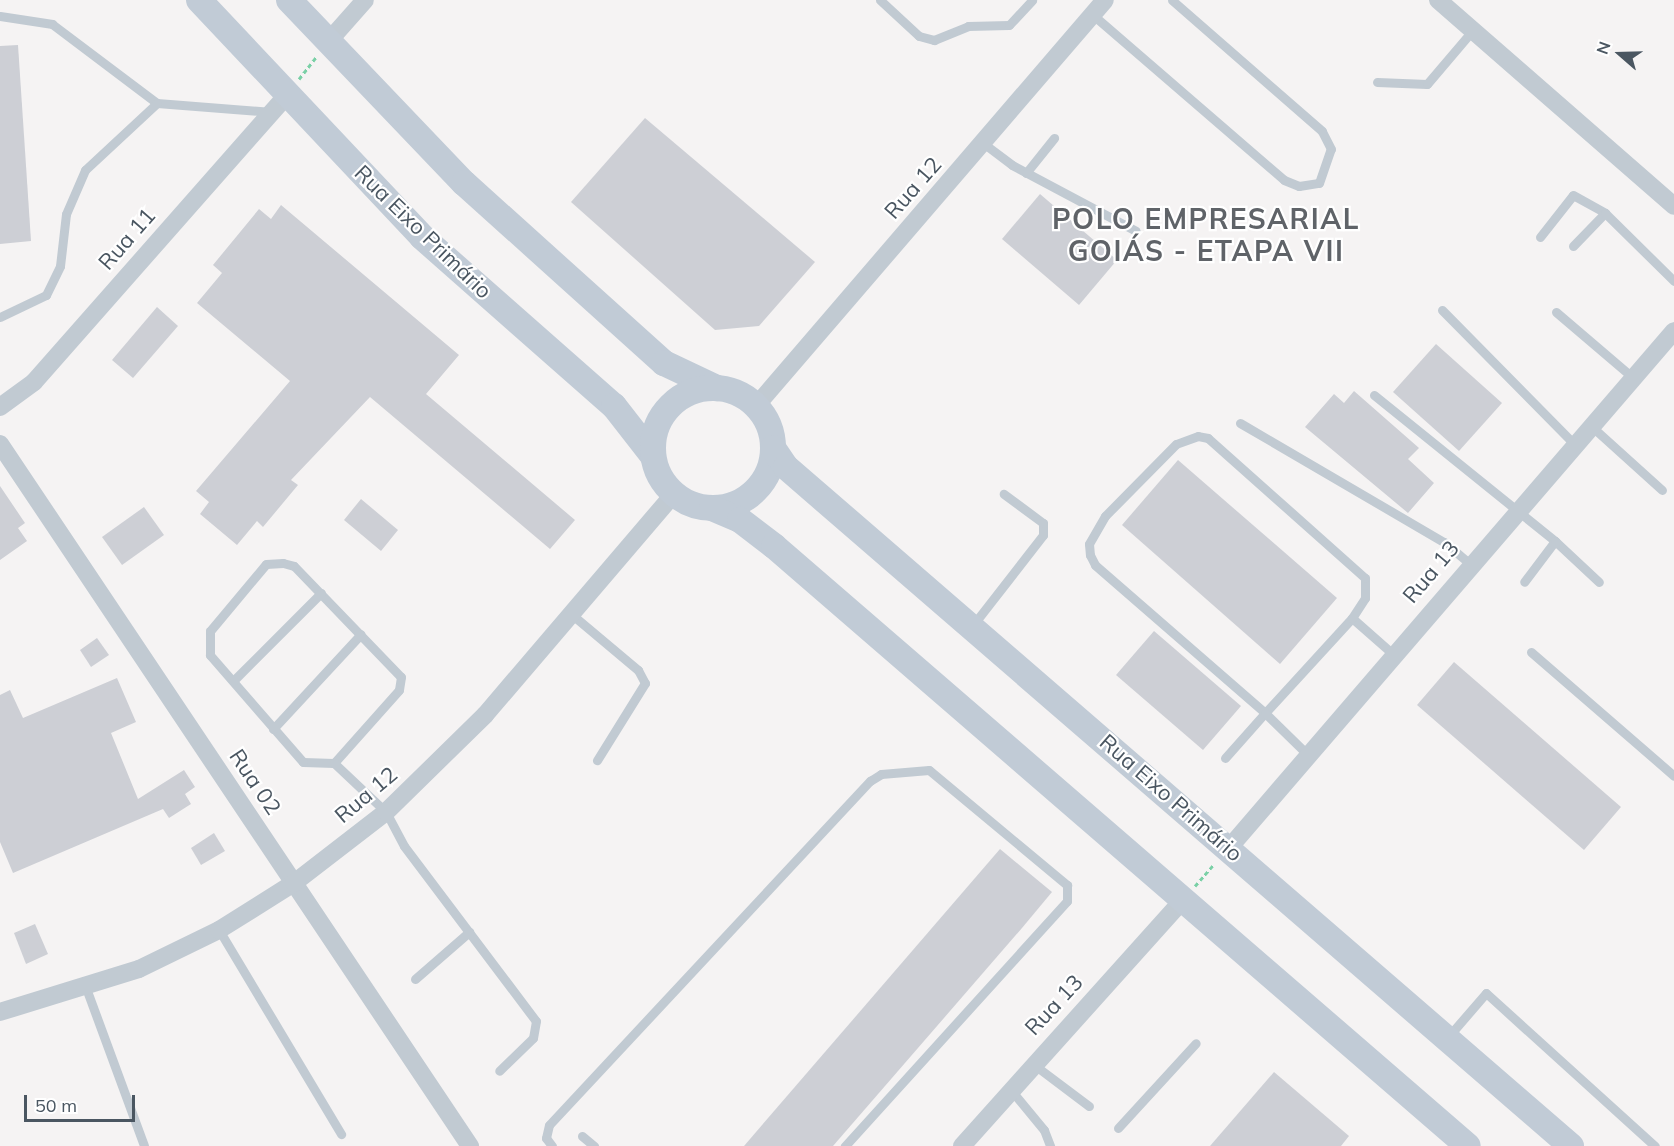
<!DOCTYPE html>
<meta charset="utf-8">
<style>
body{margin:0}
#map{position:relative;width:1674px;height:1146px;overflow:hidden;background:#f5f3f3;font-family:Mulish,sans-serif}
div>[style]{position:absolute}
.building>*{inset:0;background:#cdcfd5}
.path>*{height:3px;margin-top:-1.5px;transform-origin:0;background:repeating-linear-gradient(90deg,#7ad0a6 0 4.5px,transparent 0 7.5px)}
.lane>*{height:9px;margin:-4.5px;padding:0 4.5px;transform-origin:4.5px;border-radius:4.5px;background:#c1cad2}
.street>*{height:18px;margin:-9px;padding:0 9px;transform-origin:9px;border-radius:9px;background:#c1cad2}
.secondary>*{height:26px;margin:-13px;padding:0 13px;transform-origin:13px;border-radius:13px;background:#c1cbd6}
.secondary>.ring{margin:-13px;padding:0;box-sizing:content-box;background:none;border:26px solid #c1cbd6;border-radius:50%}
span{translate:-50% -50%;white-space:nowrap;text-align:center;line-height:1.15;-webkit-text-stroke:4.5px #fff;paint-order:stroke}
.street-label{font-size:22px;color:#4a5661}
.district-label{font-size:28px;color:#5f6368;font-weight:700;letter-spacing:1.5px}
.north{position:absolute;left:1590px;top:24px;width:60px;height:60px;-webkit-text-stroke:4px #fff;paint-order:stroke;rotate:290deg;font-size:16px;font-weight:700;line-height:24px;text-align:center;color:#4a5661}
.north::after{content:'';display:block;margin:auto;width:21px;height:27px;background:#4a5661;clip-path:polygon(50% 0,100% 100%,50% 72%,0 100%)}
.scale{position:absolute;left:24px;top:1095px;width:111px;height:27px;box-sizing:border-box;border:3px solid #4a5661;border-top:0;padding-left:8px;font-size:18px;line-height:21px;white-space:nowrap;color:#4a5661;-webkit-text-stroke:4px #fff;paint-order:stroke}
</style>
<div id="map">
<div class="building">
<div style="clip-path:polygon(18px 45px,31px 241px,0 244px,0 46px)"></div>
<div style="clip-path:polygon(645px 118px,815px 262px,759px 326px,715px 330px,571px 202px)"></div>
<div style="clip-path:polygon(1040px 194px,1117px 260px,1079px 305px,1002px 239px)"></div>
<div style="clip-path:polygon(281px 205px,459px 355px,426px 394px,575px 520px,550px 549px,370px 397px,291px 480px,298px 485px,263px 527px,257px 521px,237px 545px,200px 514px,209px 502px,196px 491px,290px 381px,197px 303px,222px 273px,213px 265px,259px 209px,271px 219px)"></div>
<div style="clip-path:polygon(157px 307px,178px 326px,133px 378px,112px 360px)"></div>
<div style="clip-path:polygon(1436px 344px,1502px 403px,1459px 451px,1393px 392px)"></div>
<div style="clip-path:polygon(1354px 391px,1419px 448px,1408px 459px,1434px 483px,1408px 513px,1305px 427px,1334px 394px,1344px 403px)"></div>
<div style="clip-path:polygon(1178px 460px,1337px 598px,1280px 664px,1122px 525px)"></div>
<div style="clip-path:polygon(0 486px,25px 523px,18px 528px,27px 541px,0 560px)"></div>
<div style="clip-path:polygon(361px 499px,398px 530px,381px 551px,344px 520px)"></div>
<div style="clip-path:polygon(144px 507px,164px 535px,122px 565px,102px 537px)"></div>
<div style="clip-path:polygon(1154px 631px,1241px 706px,1203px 750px,1116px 675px)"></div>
<div style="clip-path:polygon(97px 638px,109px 655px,91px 667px,80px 650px)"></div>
<div style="clip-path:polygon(1454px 662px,1621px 807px,1584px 850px,1417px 705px)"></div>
<div style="clip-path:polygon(117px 678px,136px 722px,111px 733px,138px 799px,184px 770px,195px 787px,185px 794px,191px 804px,169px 818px,163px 809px,13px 873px,0 842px,0 695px,10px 690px,23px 718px)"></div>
<div style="clip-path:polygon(214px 833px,225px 851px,201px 865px,191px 848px)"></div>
<div style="clip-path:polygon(1000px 849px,1052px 892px,1022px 928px,833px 1146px,744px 1146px)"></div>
<div style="clip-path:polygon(35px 924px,48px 954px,26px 964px,14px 933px)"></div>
<div style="clip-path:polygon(1274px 1072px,1349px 1136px,1341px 1146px,1210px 1146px)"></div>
</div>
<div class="path">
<div style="left:299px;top:79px;width:29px;rotate:-52deg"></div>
<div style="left:1195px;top:886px;width:29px;rotate:-49deg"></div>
</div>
<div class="lane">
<div style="left:880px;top:0;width:53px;rotate:42.7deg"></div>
<div style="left:919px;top:36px;width:16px;rotate:15deg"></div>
<div style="left:934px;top:40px;width:37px;rotate:-22deg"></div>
<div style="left:968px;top:26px;width:41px;rotate:-1.4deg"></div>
<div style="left:1009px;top:25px;width:34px;rotate:-47deg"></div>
<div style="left:1093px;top:15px;width:252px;rotate:40.8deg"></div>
<div style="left:1284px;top:180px;width:16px;rotate:22deg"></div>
<div style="left:1299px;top:186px;width:20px;rotate:-9deg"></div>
<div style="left:1319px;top:183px;width:36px;rotate:-71deg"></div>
<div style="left:1331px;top:149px;width:20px;rotate:-117deg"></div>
<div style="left:1322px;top:131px;width:199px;rotate:-138.9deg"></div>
<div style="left:0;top:16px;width:53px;rotate:8.7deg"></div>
<div style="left:52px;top:24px;width:131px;rotate:37deg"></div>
<div style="left:157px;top:103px;width:115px;rotate:4.5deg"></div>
<div style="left:1377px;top:82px;width:50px;rotate:2.3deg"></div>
<div style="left:1427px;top:84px;width:71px;rotate:-49.6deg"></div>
<div style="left:983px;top:143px;width:36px;rotate:37deg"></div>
<div style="left:1012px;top:165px;width:140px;rotate:28deg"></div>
<div style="left:1026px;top:173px;width:45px;rotate:-51.3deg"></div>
<div style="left:1540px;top:237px;width:53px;rotate:-51.8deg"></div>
<div style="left:1573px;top:195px;width:37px;rotate:29deg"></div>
<div style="left:1573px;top:246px;width:46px;rotate:-45.9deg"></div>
<div style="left:1605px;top:213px;width:97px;rotate:44.6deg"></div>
<div style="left:1442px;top:310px;width:187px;rotate:45.4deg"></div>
<div style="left:1556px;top:312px;width:100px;rotate:40.5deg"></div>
<div style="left:0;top:317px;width:51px;rotate:-25.6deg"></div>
<div style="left:46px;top:295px;width:32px;rotate:-64deg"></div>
<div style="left:60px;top:266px;width:52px;rotate:-83.4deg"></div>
<div style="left:66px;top:214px;width:48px;rotate:-66.6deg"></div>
<div style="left:85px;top:170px;width:98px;rotate:-42.9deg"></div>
<div style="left:1374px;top:395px;width:233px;rotate:38.9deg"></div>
<div style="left:1555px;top:541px;width:51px;rotate:127.1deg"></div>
<div style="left:1240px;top:423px;width:236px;rotate:30.3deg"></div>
<div style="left:1444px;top:542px;width:34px;rotate:40deg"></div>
<div style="left:1590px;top:425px;width:97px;rotate:42.1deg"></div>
<div style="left:1555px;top:541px;width:60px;rotate:43deg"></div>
<div style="left:283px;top:563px;width:11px;rotate:15deg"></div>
<div style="left:294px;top:566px;width:154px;rotate:46.1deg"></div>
<div style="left:401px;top:677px;width:13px;rotate:99deg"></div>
<div style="left:399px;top:690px;width:98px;rotate:131.7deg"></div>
<div style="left:334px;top:763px;width:31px;rotate:-178deg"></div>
<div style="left:303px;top:762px;width:142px;rotate:-131deg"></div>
<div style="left:210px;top:655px;width:24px;rotate:-90deg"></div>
<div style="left:210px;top:631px;width:87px;rotate:-50.1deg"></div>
<div style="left:266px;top:564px;width:17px;rotate:-3deg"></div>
<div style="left:570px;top:613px;width:89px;rotate:40deg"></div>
<div style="left:638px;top:670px;width:15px;rotate:62deg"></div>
<div style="left:645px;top:683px;width:91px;rotate:121.9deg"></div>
<div style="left:1352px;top:618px;width:55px;rotate:41.3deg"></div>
<div style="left:973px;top:625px;width:114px;rotate:-52.1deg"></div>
<div style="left:1043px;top:535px;width:12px;rotate:-90deg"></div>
<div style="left:1043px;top:523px;width:49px;rotate:-143.4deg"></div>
<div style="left:1531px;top:652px;width:189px;rotate:40.9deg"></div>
<div style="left:234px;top:680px;width:123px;rotate:-45deg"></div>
<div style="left:273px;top:729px;width:129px;rotate:-47.2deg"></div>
<div style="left:1225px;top:758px;width:60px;rotate:-48.4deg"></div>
<div style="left:1265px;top:713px;width:129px;rotate:-47.5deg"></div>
<div style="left:1352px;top:618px;width:24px;rotate:-57deg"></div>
<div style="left:1365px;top:598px;width:20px;rotate:-90deg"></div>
<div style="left:1365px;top:578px;width:210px;rotate:-138.3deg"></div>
<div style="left:1208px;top:438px;width:10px;rotate:-169deg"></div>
<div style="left:1198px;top:436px;width:23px;rotate:160deg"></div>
<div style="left:1176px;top:444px;width:101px;rotate:134.6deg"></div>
<div style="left:1105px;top:516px;width:32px;rotate:120deg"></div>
<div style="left:1089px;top:544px;width:11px;rotate:85deg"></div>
<div style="left:1090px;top:555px;width:11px;rotate:63deg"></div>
<div style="left:1095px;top:565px;width:225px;rotate:41deg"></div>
<div style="left:1265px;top:713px;width:59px;rotate:44.3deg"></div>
<div style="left:334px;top:763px;width:71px;rotate:43.3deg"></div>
<div style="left:386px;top:812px;width:38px;rotate:62deg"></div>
<div style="left:404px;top:846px;width:219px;rotate:53deg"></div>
<div style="left:536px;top:1021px;width:17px;rotate:100deg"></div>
<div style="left:533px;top:1038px;width:47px;rotate:135.9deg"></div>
<div style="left:219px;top:930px;width:238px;rotate:59.1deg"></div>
<div style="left:415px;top:979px;width:72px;rotate:-41deg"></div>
<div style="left:86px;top:988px;width:168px;rotate:69.8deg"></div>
<div style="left:1448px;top:1037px;width:58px;rotate:-49.2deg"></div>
<div style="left:1486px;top:993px;width:228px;rotate:42.2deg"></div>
<div style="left:1033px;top:1064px;width:70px;rotate:36.9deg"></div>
<div style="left:1011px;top:1090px;width:52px;rotate:50.5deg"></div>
<div style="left:1044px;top:1130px;width:17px;rotate:69deg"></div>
<div style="left:1118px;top:1128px;width:115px;rotate:-47.5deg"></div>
<div style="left:582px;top:1136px;width:16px;rotate:40deg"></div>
<div style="left:552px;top:1146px;width:10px;rotate:-127deg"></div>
<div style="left:546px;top:1138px;width:13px;rotate:-77deg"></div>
<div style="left:549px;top:1125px;width:471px;rotate:-47deg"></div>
<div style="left:870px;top:781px;width:13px;rotate:-32deg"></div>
<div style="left:881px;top:774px;width:48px;rotate:-4.8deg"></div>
<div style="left:929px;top:770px;width:180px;rotate:39.8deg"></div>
<div style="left:1067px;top:885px;width:16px;rotate:90deg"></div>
<div style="left:1067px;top:901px;width:331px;rotate:132.2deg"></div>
</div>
<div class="street">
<div style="left:1438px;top:0;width:313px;rotate:41.1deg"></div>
<div style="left:327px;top:43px;width:57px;rotate:-48.5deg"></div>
<div style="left:756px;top:406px;width:535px;rotate:-49.32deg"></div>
<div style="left:0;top:407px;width:42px;rotate:-36.3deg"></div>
<div style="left:34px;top:382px;width:380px;rotate:-48.6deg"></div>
<div style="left:0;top:444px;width:845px;rotate:56.2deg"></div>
<div style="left:1229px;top:848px;width:682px;rotate:-49.28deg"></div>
<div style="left:0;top:1012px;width:145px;rotate:-17.2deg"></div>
<div style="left:139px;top:969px;width:89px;rotate:-26deg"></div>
<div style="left:219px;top:930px;width:89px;rotate:-32.1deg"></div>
<div style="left:294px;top:883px;width:116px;rotate:-37.7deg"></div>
<div style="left:386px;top:812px;width:139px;rotate:-44.4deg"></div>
<div style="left:485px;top:715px;width:291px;rotate:-49.5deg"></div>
<div style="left:962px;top:1146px;width:332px;rotate:-48.1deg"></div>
</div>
<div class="secondary">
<div style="left:199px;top:0;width:325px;rotate:46.7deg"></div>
<div style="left:422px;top:237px;width:256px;rotate:41.4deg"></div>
<div style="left:614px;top:406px;width:63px;rotate:52deg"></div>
<div style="left:289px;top:0;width:253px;rotate:46.3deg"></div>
<div style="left:464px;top:183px;width:269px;rotate:42deg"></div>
<div style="left:664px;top:363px;width:59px;rotate:25.3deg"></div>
<div class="ring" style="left:653px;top:388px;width:94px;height:94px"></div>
<div style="left:773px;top:448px;width:23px;rotate:56deg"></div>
<div style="left:786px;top:467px;width:1038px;rotate:40.86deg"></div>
<div style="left:712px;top:508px;width:30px;rotate:23deg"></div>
<div style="left:740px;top:520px;width:43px;rotate:37.4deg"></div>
<div style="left:774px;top:546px;width:917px;rotate:40.85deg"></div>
</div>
<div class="street-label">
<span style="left:913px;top:188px;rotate:-49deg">Rua 12</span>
<span style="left:423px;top:232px;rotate:44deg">Rua Eixo Primário</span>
<span style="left:127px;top:239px;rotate:-49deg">Rua 11</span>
<span style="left:1431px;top:572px;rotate:-50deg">Rua 13</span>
<span style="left:255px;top:782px;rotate:56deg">Rua 02</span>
<span style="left:366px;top:795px;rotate:-40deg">Rua 12</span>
<span style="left:1171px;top:798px;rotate:41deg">Rua Eixo Primário</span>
<span style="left:1054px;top:1005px;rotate:-47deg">Rua 13</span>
</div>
<div class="district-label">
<span style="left:1206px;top:235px">POLO EMPRESARIAL<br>GOIÁS - ETAPA VII</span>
</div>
<div class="north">N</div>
<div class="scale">50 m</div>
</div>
